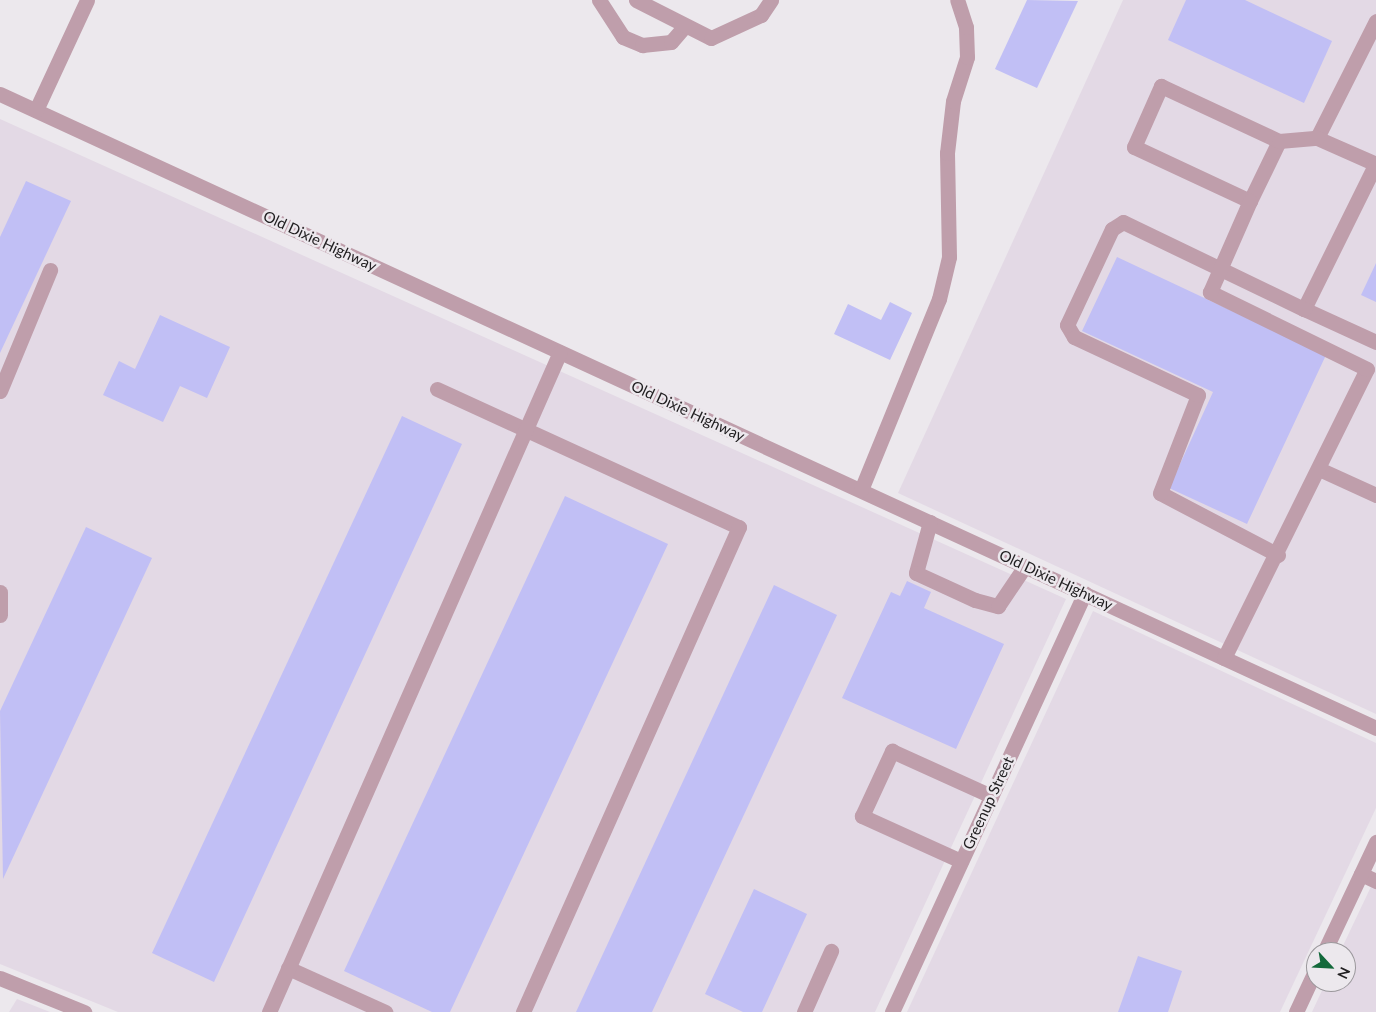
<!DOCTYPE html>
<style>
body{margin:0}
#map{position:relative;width:1376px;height:1012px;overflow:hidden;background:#ece8ed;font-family:Lato,sans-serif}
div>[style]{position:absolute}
.built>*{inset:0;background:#e3d9e5}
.building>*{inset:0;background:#c1bff5}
.minor>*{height:15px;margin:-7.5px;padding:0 7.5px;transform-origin:7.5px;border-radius:7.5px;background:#bf9eab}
span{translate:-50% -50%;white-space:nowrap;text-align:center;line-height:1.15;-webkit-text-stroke:5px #ece8ed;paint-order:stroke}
.street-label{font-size:15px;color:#222022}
.north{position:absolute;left:1306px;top:942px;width:50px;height:50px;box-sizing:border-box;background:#ece8ed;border:1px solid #9b989c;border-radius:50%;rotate:115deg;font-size:14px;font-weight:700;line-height:20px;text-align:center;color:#222022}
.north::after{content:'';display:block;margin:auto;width:18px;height:22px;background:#13693b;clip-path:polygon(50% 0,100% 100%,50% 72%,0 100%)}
</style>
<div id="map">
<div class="built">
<div style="clip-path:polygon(1123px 0,1376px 0,1376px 714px,898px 493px)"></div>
<div style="clip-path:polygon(0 119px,1066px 599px,875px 1012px,118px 1012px,0 964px)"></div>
<div style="clip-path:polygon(1093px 611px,1376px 743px,1376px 808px,1280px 1012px,907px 1012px)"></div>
<div style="clip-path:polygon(1376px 876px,1376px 1012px,1312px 1012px,1326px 982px,1346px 982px,1346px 952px,1340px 952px)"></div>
<div style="clip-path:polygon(17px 999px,50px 1012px,9px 1012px)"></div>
</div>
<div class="building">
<div style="clip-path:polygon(1027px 0,1078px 1px,1037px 88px,995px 69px)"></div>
<div style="clip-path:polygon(1186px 0,1245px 0,1332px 41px,1304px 103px,1168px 40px)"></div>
<div style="clip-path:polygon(26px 181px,71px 201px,0 353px,0 237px)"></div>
<div style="clip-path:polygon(1117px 257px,1326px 355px,1247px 524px,1169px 488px,1213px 392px,1082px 331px)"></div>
<div style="clip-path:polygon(1376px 263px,1376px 302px,1361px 295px)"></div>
<div style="clip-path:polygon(890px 302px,912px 313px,890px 360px,834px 334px,848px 304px,881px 320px)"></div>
<div style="clip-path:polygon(160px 315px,230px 347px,207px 398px,180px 386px,163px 422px,103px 395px,119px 361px,135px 369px)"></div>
<div style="clip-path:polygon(402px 416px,462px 444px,214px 982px,152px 953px)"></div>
<div style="clip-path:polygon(565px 496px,668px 544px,450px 1012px,432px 1012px,344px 971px)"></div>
<div style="clip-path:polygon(86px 527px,152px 558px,3px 879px,0 711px)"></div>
<div style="clip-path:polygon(907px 581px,931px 592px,924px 608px,1004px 644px,956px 749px,842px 698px,891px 592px,900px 596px)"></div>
<div style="clip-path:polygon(774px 585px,837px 615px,652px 1012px,576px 1012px)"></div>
<div style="clip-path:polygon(754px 889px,807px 914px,762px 1012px,743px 1012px,705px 994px)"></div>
<div style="clip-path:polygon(1138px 956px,1182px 971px,1168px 1012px,1118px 1012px)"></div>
</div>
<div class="minor">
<div style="left:599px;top:0;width:44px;rotate:57deg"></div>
<div style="left:623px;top:37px;width:21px;rotate:23deg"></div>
<div style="left:642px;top:45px;width:29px;rotate:-6deg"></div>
<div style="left:671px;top:42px;width:20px;rotate:-49deg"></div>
<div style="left:636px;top:0;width:84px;rotate:26.9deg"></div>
<div style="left:711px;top:38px;width:55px;rotate:-24.7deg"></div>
<div style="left:761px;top:15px;width:18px;rotate:-56deg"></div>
<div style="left:1376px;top:21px;width:131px;rotate:116.8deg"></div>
<div style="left:1317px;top:138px;width:64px;rotate:23.8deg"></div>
<div style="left:0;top:94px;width:1515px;rotate:24.74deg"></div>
<div style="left:36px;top:110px;width:121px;rotate:-65.1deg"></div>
<div style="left:1279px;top:141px;width:67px;rotate:115.8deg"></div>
<div style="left:1250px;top:201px;width:128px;rotate:-155deg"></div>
<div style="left:1134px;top:147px;width:67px;rotate:-66.1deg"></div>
<div style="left:1161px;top:86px;width:130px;rotate:25deg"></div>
<div style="left:1279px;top:141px;width:38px;rotate:-5deg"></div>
<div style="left:1376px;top:163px;width:163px;rotate:116.3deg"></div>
<div style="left:1304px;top:309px;width:79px;rotate:24.6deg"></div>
<div style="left:437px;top:389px;width:332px;rotate:24.6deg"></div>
<div style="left:739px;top:527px;width:531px;rotate:114.01deg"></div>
<div style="left:0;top:391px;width:131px;rotate:-67.5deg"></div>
<div style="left:1319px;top:469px;width:63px;rotate:24.5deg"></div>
<div style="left:861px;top:490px;width:206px;rotate:-67.8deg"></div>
<div style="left:939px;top:299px;width:43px;rotate:-76.6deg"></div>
<div style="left:949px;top:257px;width:104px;rotate:-91.1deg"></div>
<div style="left:947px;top:153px;width:52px;rotate:-83.4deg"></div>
<div style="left:953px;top:101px;width:46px;rotate:-72.3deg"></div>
<div style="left:967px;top:57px;width:30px;rotate:-92deg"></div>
<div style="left:966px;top:27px;width:28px;rotate:-108deg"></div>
<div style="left:930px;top:522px;width:53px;rotate:105.4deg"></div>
<div style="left:916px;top:573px;width:65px;rotate:24.6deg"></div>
<div style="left:975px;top:600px;width:24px;rotate:15deg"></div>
<div style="left:998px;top:606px;width:48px;rotate:-56deg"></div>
<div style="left:1278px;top:555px;width:133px;rotate:-152.3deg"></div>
<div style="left:1160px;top:493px;width:105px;rotate:-68.8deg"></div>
<div style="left:1198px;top:395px;width:137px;rotate:-154.9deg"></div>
<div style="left:1074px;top:337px;width:14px;rotate:-120deg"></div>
<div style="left:1067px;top:325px;width:106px;rotate:-64.9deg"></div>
<div style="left:1112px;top:229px;width:13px;rotate:-32deg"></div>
<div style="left:1123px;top:222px;width:201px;rotate:25.7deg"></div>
<div style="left:0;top:592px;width:23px;rotate:90deg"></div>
<div style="left:1224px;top:658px;width:322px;rotate:-63.7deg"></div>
<div style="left:1367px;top:369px;width:175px;rotate:-153.9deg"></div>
<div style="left:1210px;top:292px;width:99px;rotate:-66.3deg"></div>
<div style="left:961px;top:861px;width:109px;rotate:-155.6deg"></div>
<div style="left:862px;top:816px;width:72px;rotate:-65.2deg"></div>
<div style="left:892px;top:751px;width:109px;rotate:24.4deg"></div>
<div style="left:1361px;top:874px;width:17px;rotate:25deg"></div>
<div style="left:1324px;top:952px;width:122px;rotate:-64.7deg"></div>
<div style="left:288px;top:968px;width:107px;rotate:24.4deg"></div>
<div style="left:0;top:978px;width:91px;rotate:22deg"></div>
<div style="left:269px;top:1012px;width:721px;rotate:-66.21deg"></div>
<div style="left:804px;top:1012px;width:67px;rotate:-66.1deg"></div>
<div style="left:892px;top:1012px;width:461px;rotate:-65.3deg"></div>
<div style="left:1296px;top:1012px;width:47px;rotate:-65.1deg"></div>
</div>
<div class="street-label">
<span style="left:320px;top:241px;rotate:25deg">Old Dixie Highway</span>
<span style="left:688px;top:411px;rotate:25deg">Old Dixie Highway</span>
<span style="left:1056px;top:580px;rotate:25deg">Old Dixie Highway</span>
<span style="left:988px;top:803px;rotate:-65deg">Greenup Street</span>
</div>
<div class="north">N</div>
</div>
